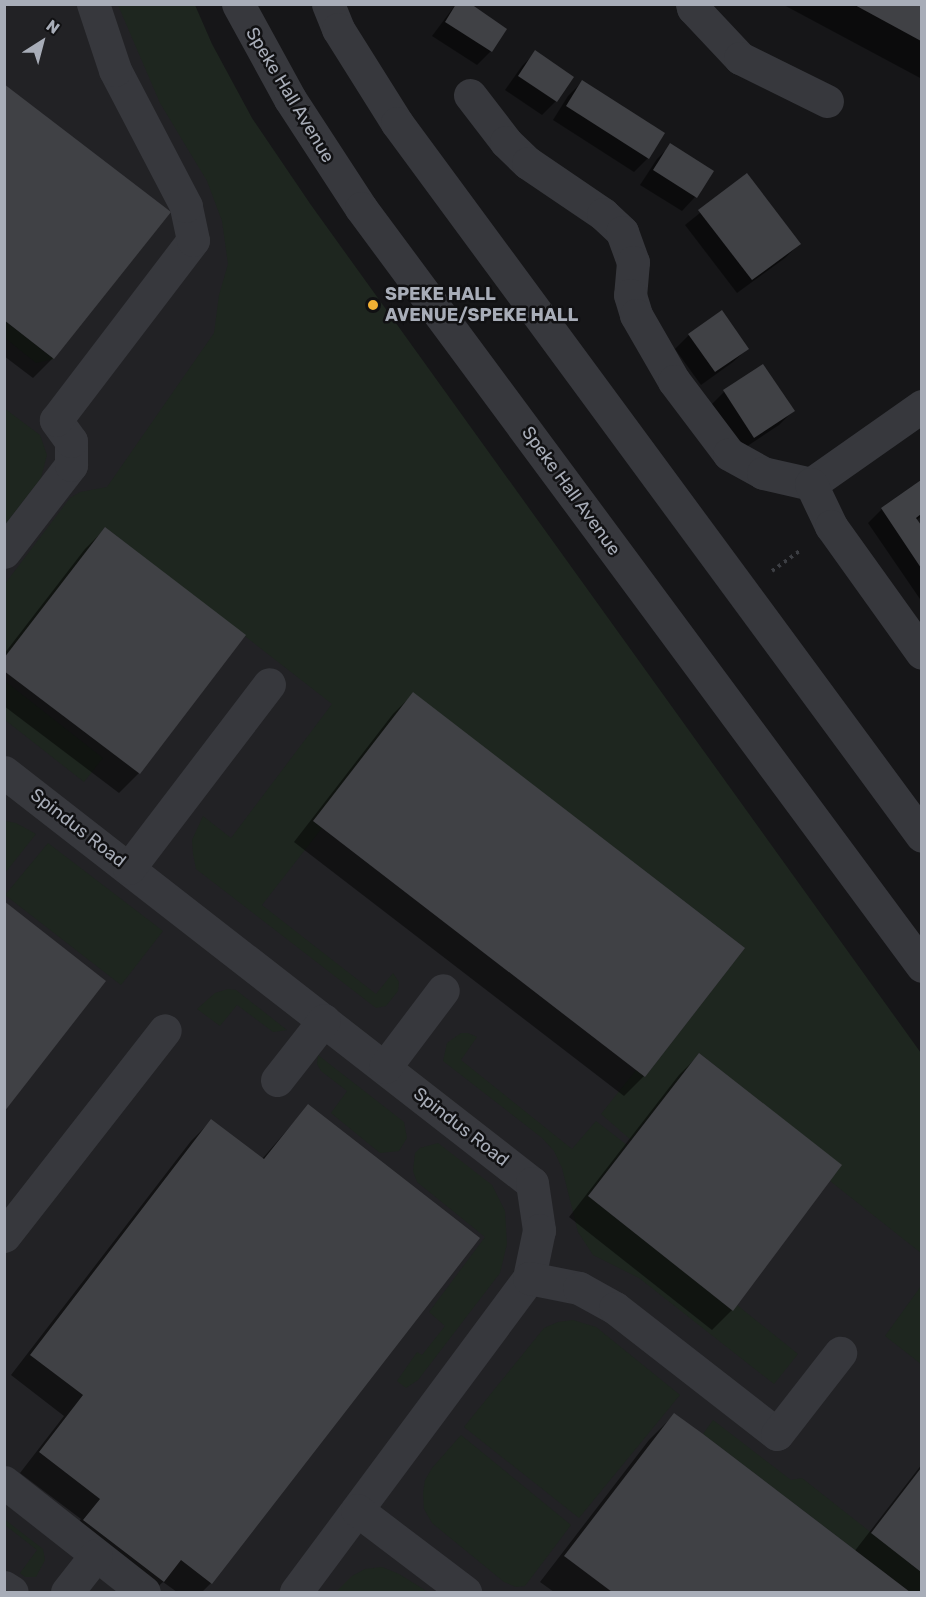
<!DOCTYPE html>
<style>
body{margin:0}
#map{position:relative;width:926px;height:1597px;overflow:hidden;background:#161618;font-family:Rubik,sans-serif}
div>[style]{position:absolute}
.built>*{inset:0;background:#222225}
.green>*{inset:0;background:#1e261f}
.shadow>*{inset:0;background:#0007}
.building>*{inset:0;background:#404145}
.path>*{height:4px;margin-top:-2px;transform-origin:0;background:repeating-linear-gradient(90deg,#3d3f44 0 3px,transparent 0 7.5px)}
.minor>*{height:33px;margin:-16.5px;padding:0 16.5px;transform-origin:16.5px;border-radius:16.5px;background:#37383d}
.dots>*{width:16px;height:16px;translate:-50% -50%;box-sizing:border-box;border:3px solid #111113;border-radius:50%}
span{translate:-50% -50%;white-space:nowrap;text-align:center;line-height:1.15;-webkit-text-stroke:5px #111113;paint-order:stroke}
.street-label{font-size:18px;color:#a8adb8}
.poi-label{font-size:18px;color:#a8adb8;font-weight:700}
.left{translate:0 -50%;text-align:left}
.frame{position:absolute;inset:0;border:6px solid #a8adb8;pointer-events:none}
.north{position:absolute;left:12px;top:12px;width:60px;height:60px;-webkit-text-stroke:4px #111113;paint-order:stroke;rotate:36deg;font-size:16px;font-weight:700;line-height:24px;text-align:center;color:#a8adb8}
.north::after{content:'';display:block;margin:auto;width:21px;height:27px;background:#a8adb8;clip-path:polygon(50% 0,100% 100%,50% 72%,0 100%)}
</style>
<div id="map">
<div class="built">
<div style="clip-path:polygon(5px 5px,173px 5px,224px 106px,921px 1084px,921px 1592px,5px 1592px)"></div>
</div>
<div class="green">
<div style="clip-path:polygon(118px 5px,195px 5px,212px 44px,252px 118px,311px 205px,921px 1053px,921px 1253px,830px 1181px,841px 1165px,699px 1053px,631px 1140px,601px 1114px,636px 1070px,645px 1077px,745px 948px,413px 693px,314px 821px,322px 828px,262px 905px,376px 994px,393px 973px,399px 982px,398px 991px,386px 1006px,376px 1008px,196px 869px,193px 854px,192px 840px,203px 816px,231px 838px,332px 704px,105px 527px,5px 658px,4px 585px,70px 498px,80px 492px,107px 487px,214px 333px,219px 295px,228px 264px,222px 221px,207px 181px,160px 103px)"></div>
<div style="clip-path:polygon(4px 320px,54px 359px,36px 363px,5px 338px)"></div>
<div style="clip-path:polygon(4px 408px,40px 435px,47px 455px,41px 478px,4px 526px)"></div>
<div style="clip-path:polygon(5px 681px,103px 758px,84px 782px,5px 720px)"></div>
<div style="clip-path:polygon(5px 821px,16px 823px,36px 834px,5px 873px)"></div>
<div style="clip-path:polygon(48px 843px,163px 931px,121px 985px,5px 895px)"></div>
<div style="clip-path:polygon(228px 989px,236px 990px,287px 1030px,273px 1032px,237px 1005px,220px 1026px,197px 1009px,215px 993px)"></div>
<div style="clip-path:polygon(461px 1033px,468px 1033px,477px 1037px,461px 1060px,572px 1149px,596px 1121px,627px 1145px,588px 1196px,732px 1310px,737px 1305px,798px 1354px,774px 1384px,639px 1278px,593px 1255px,578px 1232px,562px 1168px,554px 1151px,542px 1138px,443px 1061px,447px 1043px)"></div>
<div style="clip-path:polygon(318px 1055px,404px 1122px,407px 1138px,399px 1151px,380px 1153px,331px 1113px,347px 1091px,321px 1071px,317px 1064px)"></div>
<div style="clip-path:polygon(438px 1143px,492px 1185px,505px 1211px,507px 1244px,500px 1273px,418px 1380px,406px 1388px,397px 1381px,417px 1352px,422px 1355px,445px 1326px,429px 1312px,485px 1237px,417px 1182px,413px 1171px,415px 1153px,420px 1148px)"></div>
<div style="clip-path:polygon(921px 1286px,921px 1364px,885px 1336px)"></div>
<div style="clip-path:polygon(573px 1320px,596px 1327px,680px 1395px,579px 1518px,464px 1427px,544px 1328px,558px 1322px)"></div>
<div style="clip-path:polygon(713px 1420px,791px 1480px,802px 1478px,921px 1572px,921px 1592px,910px 1592px,703px 1434px)"></div>
<div style="clip-path:polygon(461px 1435px,571px 1525px,525px 1586px,516px 1587px,504px 1582px,432px 1523px,424px 1509px,423px 1493px,425px 1480px,432px 1468px)"></div>
<div style="clip-path:polygon(4px 1519px,43px 1549px,45px 1560px,36px 1577px,25px 1577px,20px 1573px,37px 1550px,5px 1525px)"></div>
<div style="clip-path:polygon(382px 1567px,399px 1574px,428px 1592px,336px 1592px,352px 1576px,365px 1569px)"></div>
</div>
<div class="shadow">
<div style="clip-path:polygon(456px 4px,491px 51px,477px 65px,432px 36px)"></div>
<div style="clip-path:polygon(782px 4px,922px 4px,922px 79px)"></div>
<div style="clip-path:polygon(536px 52px,556px 101px,542px 115px,505px 90px,522px 66px)"></div>
<div style="clip-path:polygon(582px 82px,648px 158px,634px 172px,553px 120px,568px 96px)"></div>
<div style="clip-path:polygon(4px 85px,53px 358px,33px 378px,4px 356px)"></div>
<div style="clip-path:polygon(671px 145px,712px 171px,695px 197px,682px 211px,640px 185px,657px 159px)"></div>
<div style="clip-path:polygon(747px 175px,799px 244px,785px 258px,737px 293px,685px 225px)"></div>
<div style="clip-path:polygon(721px 312px,747px 349px,733px 362px,701px 385px,675px 349px,689px 335px)"></div>
<div style="clip-path:polygon(763px 366px,793px 411px,779px 425px,740px 451px,710px 406px,724px 392px)"></div>
<div style="clip-path:polygon(922px 482px,922px 516px,916px 520px,922px 528px,922px 602px,868px 523px,882px 509px)"></div>
<div style="clip-path:polygon(105px 529px,244px 635px,139px 773px,119px 793px,4px 706px,4px 654px,85px 549px)"></div>
<div style="clip-path:polygon(413px 694px,743px 948px,644px 1076px,624px 1096px,294px 842px,393px 714px)"></div>
<div style="clip-path:polygon(699px 1055px,732px 1310px,712px 1330px,569px 1217px,679px 1075px)"></div>
<div style="clip-path:polygon(308px 1106px,211px 1583px,202px 1592px,177px 1592px,163px 1582px,152px 1592px,64px 1541px,81px 1519px,20px 1473px,64px 1416px,11px 1375px,191px 1141px,211px 1121px,262px 1159px)"></div>
<div style="clip-path:polygon(674px 1415px,854px 1552px,922px 1464px,922px 1592px,554px 1592px,540px 1582px,649px 1440px)"></div>
</div>
<div class="building">
<div style="clip-path:polygon(456px 4px,471px 4px,507px 29px,492px 52px,445px 22px)"></div>
<div style="clip-path:polygon(853px 4px,921px 4px,921px 41px)"></div>
<div style="clip-path:polygon(535px 50px,574px 77px,557px 102px,518px 76px)"></div>
<div style="clip-path:polygon(582px 80px,665px 133px,649px 159px,566px 106px)"></div>
<div style="clip-path:polygon(4px 84px,171px 212px,54px 359px,4px 320px)"></div>
<div style="clip-path:polygon(670px 143px,714px 171px,697px 198px,653px 170px)"></div>
<div style="clip-path:polygon(747px 173px,801px 244px,752px 280px,698px 210px)"></div>
<div style="clip-path:polygon(722px 310px,749px 349px,715px 372px,688px 334px)"></div>
<div style="clip-path:polygon(763px 364px,795px 411px,754px 438px,723px 390px)"></div>
<div style="clip-path:polygon(921px 480px,921px 514px,916px 518px,921px 525px,921px 568px,881px 508px)"></div>
<div style="clip-path:polygon(105px 527px,246px 635px,140px 774px,4px 671px,4px 658px)"></div>
<div style="clip-path:polygon(413px 692px,745px 948px,645px 1077px,313px 821px)"></div>
<div style="clip-path:polygon(4px 901px,106px 981px,4px 1112px)"></div>
<div style="clip-path:polygon(699px 1053px,842px 1165px,733px 1311px,588px 1196px)"></div>
<div style="clip-path:polygon(308px 1104px,480px 1238px,212px 1584px,181px 1560px,164px 1582px,83px 1520px,100px 1499px,39px 1452px,83px 1395px,30px 1355px,211px 1119px,264px 1159px)"></div>
<div style="clip-path:polygon(674px 1413px,703px 1434px,910px 1592px,612px 1592px,564px 1556px)"></div>
<div style="clip-path:polygon(921px 1468px,921px 1572px,871px 1533px)"></div>
</div>
<div class="path">
<div style="left:772px;top:571px;width:37px;rotate:-36deg"></div>
</div>
<div class="minor">
<div style="left:238px;top:4px;width:108px;rotate:61.3deg"></div>
<div style="left:290px;top:99px;width:130px;rotate:56.9deg"></div>
<div style="left:361px;top:208px;width:943px;rotate:53.49deg"></div>
<div style="left:328px;top:4px;width:27px;rotate:68deg"></div>
<div style="left:338px;top:29px;width:111px;rotate:57.9deg"></div>
<div style="left:397px;top:123px;width:885px;rotate:53.63deg"></div>
<div style="left:692px;top:4px;width:4px;rotate:76deg"></div>
<div style="left:693px;top:8px;width:69px;rotate:46.8deg"></div>
<div style="left:740px;top:58px;width:97px;rotate:26.3deg"></div>
<div style="left:470px;top:95px;width:59px;rotate:52.5deg"></div>
<div style="left:506px;top:142px;width:30px;rotate:44deg"></div>
<div style="left:528px;top:163px;width:91px;rotate:34.2deg"></div>
<div style="left:603px;top:214px;width:26px;rotate:43deg"></div>
<div style="left:622px;top:232px;width:32px;rotate:70deg"></div>
<div style="left:633px;top:262px;width:33px;rotate:95deg"></div>
<div style="left:630px;top:295px;width:21px;rotate:73deg"></div>
<div style="left:636px;top:315px;width:76px;rotate:60.1deg"></div>
<div style="left:674px;top:381px;width:91px;rotate:53deg"></div>
<div style="left:729px;top:454px;width:39px;rotate:29deg"></div>
<div style="left:763px;top:473px;width:49px;rotate:12.9deg"></div>
<div style="left:811px;top:484px;width:136px;rotate:-35.1deg"></div>
<div style="left:811px;top:484px;width:47px;rotate:64.5deg"></div>
<div style="left:831px;top:526px;width:156px;rotate:54.4deg"></div>
<div style="left:4px;top:552px;width:110px;rotate:-52.4deg"></div>
<div style="left:71px;top:465px;width:24px;rotate:-90deg"></div>
<div style="left:71px;top:441px;width:26px;rotate:-126deg"></div>
<div style="left:56px;top:420px;width:226px;rotate:-52.7deg"></div>
<div style="left:193px;top:240px;width:35px;rotate:-102deg"></div>
<div style="left:186px;top:206px;width:153px;rotate:-117.6deg"></div>
<div style="left:115px;top:70px;width:70px;rotate:-108.4deg"></div>
<div style="left:4px;top:772px;width:669px;rotate:37.9deg"></div>
<div style="left:532px;top:1183px;width:48px;rotate:81.5deg"></div>
<div style="left:539px;top:1230px;width:49px;rotate:101.8deg"></div>
<div style="left:529px;top:1278px;width:391px;rotate:126.6deg"></div>
<div style="left:129px;top:868px;width:231px;rotate:-52.7deg"></div>
<div style="left:385px;top:1067px;width:96px;rotate:-53deg"></div>
<div style="left:277px;top:1080px;width:76px;rotate:-51.9deg"></div>
<div style="left:4px;top:1236px;width:261px;rotate:-52deg"></div>
<div style="left:529px;top:1278px;width:51px;rotate:11.3deg"></div>
<div style="left:579px;top:1288px;width:41px;rotate:29.1deg"></div>
<div style="left:615px;top:1308px;width:205px;rotate:37.9deg"></div>
<div style="left:777px;top:1434px;width:103px;rotate:-52.1deg"></div>
<div style="left:4px;top:1482px;width:178px;rotate:38.2deg"></div>
<div style="left:357px;top:1510px;width:136px;rotate:37.2deg"></div>
<div style="left:4px;top:1587px;width:9px;rotate:32deg"></div>
<div style="left:67px;top:1592px;width:47px;rotate:-51.9deg"></div>
</div>
<div class="dots">
<div style="left:373px;top:305px;background:#f2b134"></div>
</div>
<div class="street-label">
<span style="left:290px;top:95px;rotate:59deg">Speke Hall Avenue</span>
<span style="left:571px;top:491px;rotate:54deg">Speke Hall Avenue</span>
<span style="left:78px;top:828px;rotate:38deg">Spindus Road</span>
<span style="left:461px;top:1127px;rotate:38deg">Spindus Road</span>
</div>
<div class="poi-label">
<span class="left" style="left:385px;top:305px">SPEKE HALL<br>AVENUE/SPEKE HALL</span>
</div>
<div class="frame"></div>
<div class="north">N</div>
</div>
